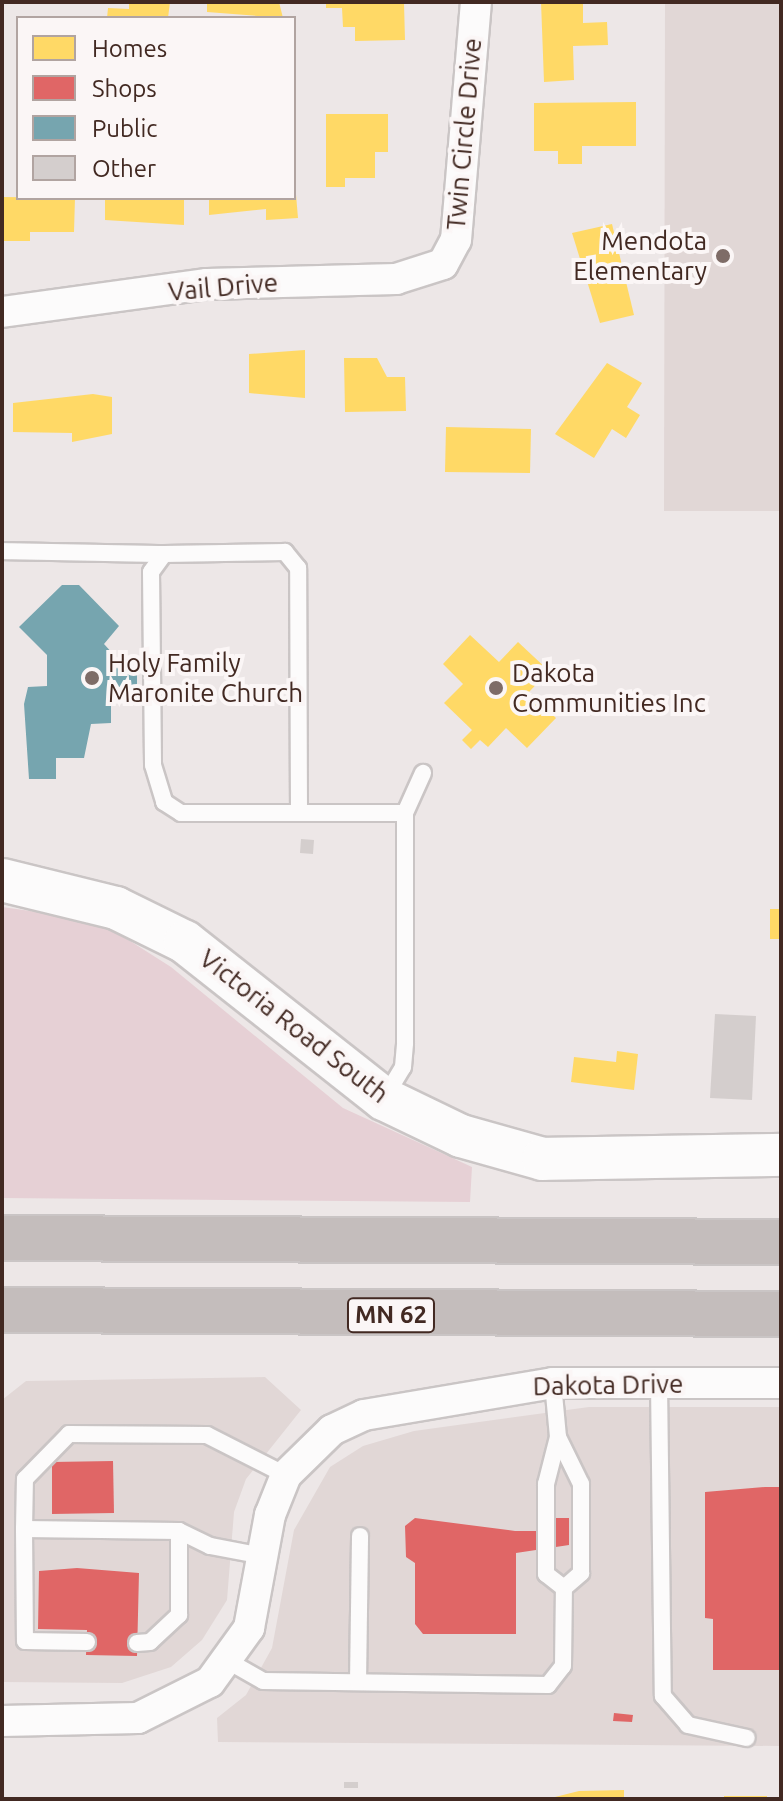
<!DOCTYPE html>
<style>
body{margin:0}
#map{position:relative;width:783px;height:1801px;overflow:hidden;background:#ede7e7;font-family:Ubuntu,sans-serif}
div>[style]{position:absolute}
.built>*{inset:0;background:#e1d7d6}
.green>*{inset:0;background:#e6d0d5}
.homes>*{inset:0;background:#ffd966}
.shops>*{inset:0;background:#e06666}
.public>*{inset:0;background:#76a5af}
.building>*{inset:0;background:#d4cecd}
.roads{filter:drop-shadow(2px 0 #cac5c5) drop-shadow(-2px 0 #cac5c5) drop-shadow(0 2px #cac5c5) drop-shadow(0 -2px #cac5c5)}
.lane>*{height:16px;margin:-8px;padding:0 8px;transform-origin:8px;border-radius:8px;background:#fcfbfb}
.street>*{height:30px;margin:-15px;padding:0 15px;transform-origin:15px;border-radius:15px;background:#fcfbfb}
.secondary>*{height:42px;margin:-21px;padding:0 21px;transform-origin:21px;border-radius:21px;background:#fcfbfb}
.highway>*{height:44px;margin:-22px;padding:0 22px;transform-origin:22px;border-radius:22px;background:#c4bdbc}
.dots>*{width:22px;height:22px;translate:-50% -50%;box-sizing:border-box;border:4px solid #fbf6f6;border-radius:50%}
span{translate:-50% -50%;white-space:nowrap;text-align:center;line-height:1.15;-webkit-text-stroke:8px #fbf6f6;paint-order:stroke}
.shield-label span{padding:2px 6px;background:#fbf6f6;border:2px solid;border-radius:6px;-webkit-text-stroke-width:0}
.shield-label{font-size:24px;color:#422922;font-weight:700}
.street-label{font-size:26px;color:#422922}
.poi-label{font-size:26px;color:#422922}
.right{translate:-100% -50%;text-align:right}
.left{translate:0 -50%;text-align:left}
.frame{position:absolute;inset:0;border:4px solid #422922;pointer-events:none}
.legend{position:absolute;left:16px;top:16px;width:280px;height:184px;box-sizing:border-box;background:#fbf6f6;border:2px solid #b1a4a1;margin:0;padding:10px 14px;list-style:none;font-size:24px;color:#422922}
.legend li{display:flex;align-items:center;gap:16px;height:40px}
.legend b{width:40px;border:2px solid #b1a4a1}
</style>
<div id="map">
<div class="built">
<div style="clip-path:polygon(665px 2px,781px 2px,781px 511px,664px 511px)"></div>
<div style="clip-path:polygon(265px 1377px,301px 1410px,246px 1479px,234px 1512px,227px 1600px,202px 1640px,171px 1667px,122px 1683px,2px 1682px,2px 1400px,26px 1381px)"></div>
<div style="clip-path:polygon(589px 1407px,781px 1407px,781px 1746px,218px 1742px,217px 1718px,246px 1695px,272px 1648px,294px 1530px,330px 1467px,363px 1446px,414px 1431px)"></div>
</div>
<div class="green">
<div style="clip-path:polygon(2px 907px,73px 917px,116px 932px,171px 967px,343px 1108px,472px 1167px,470px 1202px,2px 1198px)"></div>
</div>
<div class="homes">
<div style="clip-path:polygon(129px 2px,170px 2px,168px 18px,107px 18px,108px 8px,129px 9px)"></div>
<div style="clip-path:polygon(207px 2px,279px 2px,283px 18px,207px 12px)"></div>
<div style="clip-path:polygon(326px 2px,404px 3px,405px 40px,355px 41px,355px 27px,343px 27px,342px 8px,326px 8px)"></div>
<div style="clip-path:polygon(541px 2px,583px 2px,583px 23px,607px 22px,608px 45px,573px 46px,574px 80px,544px 82px)"></div>
<div style="clip-path:polygon(636px 102px,636px 146px,582px 146px,582px 164px,558px 164px,558px 151px,534px 151px,534px 103px)"></div>
<div style="clip-path:polygon(326px 114px,388px 114px,388px 152px,375px 152px,375px 178px,345px 178px,345px 187px,326px 187px)"></div>
<div style="clip-path:polygon(294px 171px,298px 218px,266px 220px,266px 209px,209px 215px,209px 198px,294px 198px)"></div>
<div style="clip-path:polygon(3px 197px,75px 198px,74px 232px,30px 232px,30px 241px,2px 241px)"></div>
<div style="clip-path:polygon(105px 198px,184px 198px,184px 225px,105px 220px)"></div>
<div style="clip-path:polygon(612px 224px,634px 315px,600px 323px,572px 233px)"></div>
<div style="clip-path:polygon(305px 350px,305px 398px,249px 393px,249px 354px)"></div>
<div style="clip-path:polygon(344px 358px,377px 358px,387px 377px,405px 377px,406px 411px,345px 412px)"></div>
<div style="clip-path:polygon(607px 363px,642px 383px,627px 407px,640px 415px,626px 438px,612px 429px,594px 458px,555px 434px)"></div>
<div style="clip-path:polygon(93px 394px,112px 397px,112px 434px,72px 442px,72px 433px,13px 432px,13px 403px)"></div>
<div style="clip-path:polygon(446px 427px,531px 429px,530px 473px,445px 472px)"></div>
<div style="clip-path:polygon(470px 635px,499px 662px,518px 642px,549px 671px,529px 692px,556px 718px,527px 748px,506px 728px,488px 747px,480px 740px,471px 749px,462px 740px,472px 730px,444px 703px,463px 684px,443px 664px)"></div>
<div style="clip-path:polygon(770px 909px,781px 909px,781px 939px,770px 939px)"></div>
<div style="clip-path:polygon(617px 1051px,638px 1054px,634px 1090px,571px 1082px,574px 1057px,616px 1062px)"></div>
<div style="clip-path:polygon(624px 1790px,624px 1799px,547px 1799px,579px 1791px)"></div>
<div style="clip-path:polygon(724px 1796px,767px 1796px,767px 1799px,724px 1799px)"></div>
</div>
<div class="shops">
<div style="clip-path:polygon(113px 1461px,114px 1513px,52px 1514px,52px 1462px)"></div>
<div style="clip-path:polygon(765px 1487px,781px 1487px,781px 1670px,713px 1670px,713px 1619px,705px 1618px,705px 1492px)"></div>
<div style="clip-path:polygon(415px 1518px,515px 1531px,543px 1531px,543px 1518px,569px 1518px,569px 1545px,516px 1553px,516px 1634px,423px 1634px,415px 1624px,415px 1563px,406px 1557px,405px 1526px)"></div>
<div style="clip-path:polygon(77px 1568px,139px 1573px,137px 1656px,86px 1655px,87px 1630px,38px 1629px,39px 1571px)"></div>
<div style="clip-path:polygon(614px 1713px,633px 1715px,632px 1722px,613px 1721px)"></div>
</div>
<div class="public">
<div style="clip-path:polygon(62px 585px,79px 585px,119px 626px,104px 644px,114px 655px,109px 668px,137px 669px,137px 687px,111px 687px,111px 723px,91px 724px,84px 758px,56px 758px,56px 779px,29px 779px,24px 704px,28px 687px,47px 686px,47px 655px,19px 627px)"></div>
</div>
<div class="building">
<div style="clip-path:polygon(301px 839px,314px 840px,313px 854px,300px 853px)"></div>
<div style="clip-path:polygon(715px 1014px,756px 1016px,752px 1100px,710px 1098px)"></div>
<div style="clip-path:polygon(344px 1782px,358px 1782px,358px 1788px,344px 1788px)"></div>
</div>
<div class="roads">
<div class="lane">
<div style="left:2px;top:551px;width:162px;rotate:1.1deg"></div>
<div style="left:299px;top:813px;width:245px;rotate:-90.2deg"></div>
<div style="left:298px;top:568px;width:21px;rotate:-129deg"></div>
<div style="left:285px;top:552px;width:121px;rotate:179.1deg"></div>
<div style="left:164px;top:554px;width:22px;rotate:126deg"></div>
<div style="left:151px;top:572px;width:193px;rotate:89.4deg"></div>
<div style="left:153px;top:765px;width:39px;rotate:73deg"></div>
<div style="left:164px;top:802px;width:20px;rotate:33deg"></div>
<div style="left:181px;top:813px;width:224px"></div>
<div style="left:385px;top:1097px;width:35px;rotate:-59deg"></div>
<div style="left:403px;top:1067px;width:24px;rotate:-85deg"></div>
<div style="left:405px;top:1043px;width:230px;rotate:-90deg"></div>
<div style="left:405px;top:813px;width:44px;rotate:-65.8deg"></div>
<div style="left:659px;top:1383px;width:313px;rotate:89.3deg"></div>
<div style="left:663px;top:1696px;width:38px;rotate:49deg"></div>
<div style="left:688px;top:1725px;width:60px;rotate:12.4deg"></div>
<div style="left:558px;top:1437px;width:49px;rotate:104.3deg"></div>
<div style="left:546px;top:1484px;width:90px;rotate:90deg"></div>
<div style="left:546px;top:1574px;width:23px;rotate:38deg"></div>
<div style="left:24px;top:1529px;width:112px;rotate:89.5deg"></div>
<div style="left:25px;top:1641px;width:62px;rotate:0.9deg"></div>
<div style="left:263px;top:1556px;width:54px;rotate:-169.3deg"></div>
<div style="left:210px;top:1546px;width:34px;rotate:-154deg"></div>
<div style="left:179px;top:1531px;width:155px;rotate:-179.3deg"></div>
<div style="left:24px;top:1529px;width:50px;rotate:-88.9deg"></div>
<div style="left:25px;top:1479px;width:63px;rotate:-45.6deg"></div>
<div style="left:69px;top:1434px;width:138px;rotate:0.4deg"></div>
<div style="left:207px;top:1435px;width:89px;rotate:26.9deg"></div>
<div style="left:137px;top:1643px;width:13px;rotate:-4deg"></div>
<div style="left:150px;top:1642px;width:40px;rotate:-43deg"></div>
<div style="left:179px;top:1615px;width:84px;rotate:-90deg"></div>
<div style="left:228px;top:1661px;width:40px;rotate:29.7deg"></div>
<div style="left:263px;top:1681px;width:285px;rotate:0.8deg"></div>
<div style="left:548px;top:1685px;width:24px;rotate:-52deg"></div>
<div style="left:563px;top:1666px;width:78px;rotate:-89.3deg"></div>
<div style="left:564px;top:1588px;width:23px;rotate:-41deg"></div>
<div style="left:581px;top:1573px;width:89px;rotate:-90deg"></div>
<div style="left:581px;top:1484px;width:52px;rotate:-116.1deg"></div>
<div style="left:558px;top:1437px;width:54px;rotate:-95.3deg"></div>
<div style="left:358px;top:1682px;width:146px;rotate:-89.2deg"></div>
</div>
<div class="street">
<div style="left:2px;top:312px;width:207px;rotate:-7.8deg"></div>
<div style="left:207px;top:284px;width:189px;rotate:-1.5deg"></div>
<div style="left:396px;top:279px;width:49px;rotate:-17.7deg"></div>
<div style="left:443px;top:264px;width:27px;rotate:-62deg"></div>
<div style="left:456px;top:240px;width:239px;rotate:-85.2deg"></div>
<div style="left:2px;top:1721px;width:136px;rotate:-1.3deg"></div>
<div style="left:138px;top:1718px;width:80px;rotate:-26.6deg"></div>
<div style="left:210px;top:1682px;width:67px;rotate:-54.2deg"></div>
<div style="left:249px;top:1628px;width:115px;rotate:-79.5deg"></div>
<div style="left:270px;top:1515px;width:43px;rotate:-68.2deg"></div>
<div style="left:286px;top:1475px;width:64px;rotate:-44.4deg"></div>
<div style="left:332px;top:1430px;width:35px;rotate:-25deg"></div>
<div style="left:364px;top:1415px;width:192px;rotate:-9.6deg"></div>
<div style="left:553px;top:1383px;width:228px"></div>
</div>
<div class="secondary">
<div style="left:2px;top:880px;width:117px;rotate:13.8deg"></div>
<div style="left:116px;top:908px;width:77px;rotate:26.2deg"></div>
<div style="left:185px;top:942px;width:253px;rotate:38.3deg"></div>
<div style="left:384px;top:1099px;width:85px;rotate:25.7deg"></div>
<div style="left:461px;top:1136px;width:85px;rotate:15.7deg"></div>
<div style="left:543px;top:1159px;width:238px;rotate:-1deg"></div>
</div>
<div class="highway">
<div style="left:2px;top:1238px;width:779px;rotate:0.29deg"></div>
<div style="left:2px;top:1310px;width:779px;rotate:0.29deg"></div>
</div>
</div>
<div class="dots">
<div style="left:723px;top:256px;background:#7e6c67"></div>
<div style="left:92px;top:678px;background:#7e6c67"></div>
<div style="left:496px;top:688px;background:#7e6c67"></div>
</div>
<div class="shield-label">
<span style="left:391px;top:1315px">MN 62</span>
</div>
<div class="street-label">
<span style="left:464px;top:134px;rotate:-85deg">Twin Circle Drive</span>
<span style="left:223px;top:287px;rotate:-5deg">Vail Drive</span>
<span style="left:294px;top:1026px;rotate:38deg">Victoria Road South</span>
<span style="left:608px;top:1385px;rotate:-1deg">Dakota Drive</span>
</div>
<div class="poi-label">
<span class="right" style="left:707px;top:256px">Mendota<br>Elementary</span>
<span class="left" style="left:108px;top:678px">Holy Family<br>Maronite Church</span>
<span class="left" style="left:512px;top:688px">Dakota<br>Communities Inc</span>
</div>
<div class="frame"></div>
<ul class="legend">
<li><b style="height:22px;background:#ffd966"></b>Homes</li>
<li><b style="height:22px;background:#e06666"></b>Shops</li>
<li><b style="height:22px;background:#76a5af"></b>Public</li>
<li><b style="height:22px;background:#d4cecd"></b>Other</li>
</ul>
</div>
